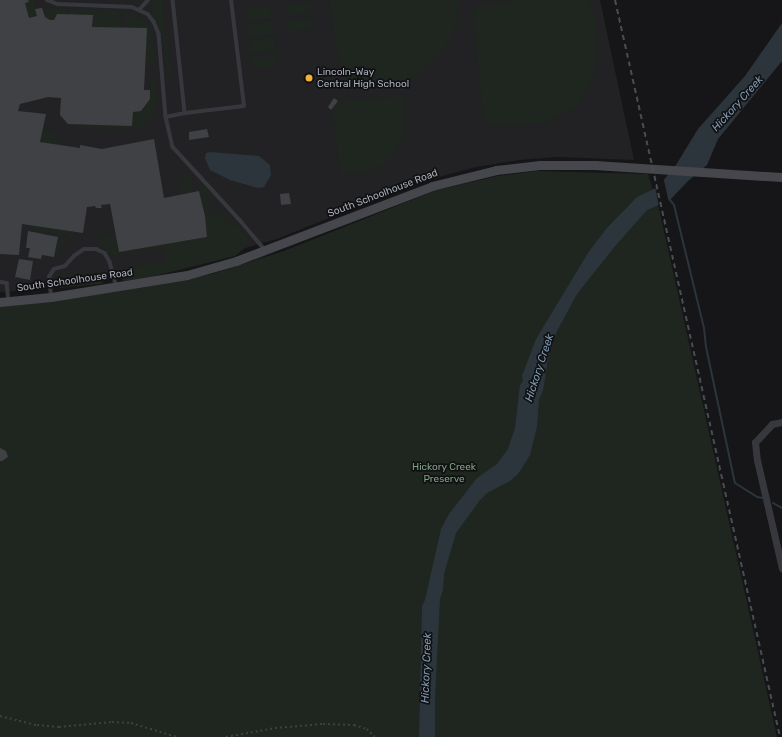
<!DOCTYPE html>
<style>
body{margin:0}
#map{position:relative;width:782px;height:737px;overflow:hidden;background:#161618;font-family:Rubik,sans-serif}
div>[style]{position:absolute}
.built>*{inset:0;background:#222225}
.green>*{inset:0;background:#1e261f}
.water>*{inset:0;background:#2c353c}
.pier>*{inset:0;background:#161618}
.stream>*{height:2px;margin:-1px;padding:0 1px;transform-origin:1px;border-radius:1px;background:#2c353c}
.building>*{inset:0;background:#404145}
.path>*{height:1.5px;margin-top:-0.75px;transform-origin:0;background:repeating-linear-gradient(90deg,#3d3f44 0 2px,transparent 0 5px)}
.lane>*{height:3.5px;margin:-1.75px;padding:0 1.75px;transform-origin:1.75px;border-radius:1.75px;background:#37383d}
.street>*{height:7px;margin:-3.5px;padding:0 3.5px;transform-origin:3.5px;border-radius:3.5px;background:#37383d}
.secondary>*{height:9px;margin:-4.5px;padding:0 4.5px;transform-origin:4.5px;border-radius:4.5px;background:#45474d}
.rail>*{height:2px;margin-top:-1px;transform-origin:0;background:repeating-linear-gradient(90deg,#4a4c52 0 5px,transparent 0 9px)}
.dots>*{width:11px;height:11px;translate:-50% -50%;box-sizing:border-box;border:2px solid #111113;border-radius:50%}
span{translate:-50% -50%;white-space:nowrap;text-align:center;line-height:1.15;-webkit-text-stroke:3.5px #111113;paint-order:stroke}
.poi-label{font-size:10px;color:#a8adb8}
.left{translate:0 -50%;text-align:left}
.street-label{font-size:10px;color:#a8adb8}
.park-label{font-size:10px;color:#7fa381}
.water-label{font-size:11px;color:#7f9bb3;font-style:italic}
</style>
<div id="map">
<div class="built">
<div style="clip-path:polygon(0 0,600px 0,634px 160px,558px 157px,519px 160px,476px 167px,413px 184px,277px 239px,162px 272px,59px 287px,0 292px)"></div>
</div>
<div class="green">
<div style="clip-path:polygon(28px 0,34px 0,37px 16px,29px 18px,25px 3px)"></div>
<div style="clip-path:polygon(154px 0,162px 0,166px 34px,162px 34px,152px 15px,151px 7px)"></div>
<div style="clip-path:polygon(329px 0,460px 0,456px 26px,446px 46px,429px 66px,406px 81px,385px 84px,342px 82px)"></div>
<div style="clip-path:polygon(522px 0,589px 0,596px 26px,598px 57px,589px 88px,574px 107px,547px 122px,520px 126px,484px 123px,472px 14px,479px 6px)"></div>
<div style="clip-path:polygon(311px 2px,312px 14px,286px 16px,285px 4px)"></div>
<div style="clip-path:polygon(271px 6px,272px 18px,246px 21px,245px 9px)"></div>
<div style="clip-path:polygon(46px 8px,66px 9px,67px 15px,57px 14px,54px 20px,50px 20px,45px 17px,43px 11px)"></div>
<div style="clip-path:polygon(70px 9px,120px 11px,120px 27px,92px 27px,93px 15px,68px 15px)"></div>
<div style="clip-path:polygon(132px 13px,148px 25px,154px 41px,146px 41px,147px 28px,125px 28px,125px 14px)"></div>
<div style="clip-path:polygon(313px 17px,314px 29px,288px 32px,287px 20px)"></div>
<div style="clip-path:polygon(272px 22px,274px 34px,248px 37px,247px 25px)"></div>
<div style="clip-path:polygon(162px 36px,166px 36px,171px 72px,167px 72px)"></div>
<div style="clip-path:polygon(274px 38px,276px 50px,250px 53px,248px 41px)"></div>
<div style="clip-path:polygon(146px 43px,154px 44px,157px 64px,147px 65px,145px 74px)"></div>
<div style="clip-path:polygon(276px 54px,278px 66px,252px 69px,250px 57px)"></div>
<div style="clip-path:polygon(151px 80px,156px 81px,157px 99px,152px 117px,143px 126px,131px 130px,75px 128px,75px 124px,132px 126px,133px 112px,141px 111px,150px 99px)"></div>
<div style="clip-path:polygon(403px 96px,406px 115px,405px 132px,396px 151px,385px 164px,366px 173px,340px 174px,332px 109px,338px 102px)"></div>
<div style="clip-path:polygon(41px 130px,59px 133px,56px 145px,40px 142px)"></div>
<div style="clip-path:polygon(536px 171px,648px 174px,659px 209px,777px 737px,0 737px,0 307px,141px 287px,212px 274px,284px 251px,437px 190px,498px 176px)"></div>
<div style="clip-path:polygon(190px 173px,192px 176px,192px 193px,182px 194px,182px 181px)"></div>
<div style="clip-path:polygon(202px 184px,211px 193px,205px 199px,217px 211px,205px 214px,204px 210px,202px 210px,198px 189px,199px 186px)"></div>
<div style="clip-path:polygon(101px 208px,103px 236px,116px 234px,119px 252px,129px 250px,129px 253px,112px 256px,101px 244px)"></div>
<div style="clip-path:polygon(221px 213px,232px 227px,237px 223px,248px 239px,247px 246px,235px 256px,151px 277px,124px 281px,120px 277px,120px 269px,166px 261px,162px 247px,136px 252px,135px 249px,207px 237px,204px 216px)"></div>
<div style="clip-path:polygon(31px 225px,74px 232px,73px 237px,71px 240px,68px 235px,30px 230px)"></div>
<div style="clip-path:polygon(58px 237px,67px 238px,69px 240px,60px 248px,58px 257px,54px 257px)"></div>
<div style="clip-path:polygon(104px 271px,106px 272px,106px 278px,101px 284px,59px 288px,58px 280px,59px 277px)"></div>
</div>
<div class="water">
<div style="clip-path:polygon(782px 23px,782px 61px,718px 139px,707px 165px,687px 182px,670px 200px,647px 210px,616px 245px,577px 294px,557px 331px,549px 352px,543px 391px,539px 399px,537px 427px,530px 455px,518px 474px,510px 481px,487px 493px,480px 500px,456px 533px,444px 574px,443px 590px,440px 599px,435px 697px,435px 737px,419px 737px,422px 606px,425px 600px,441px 529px,449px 514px,477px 478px,497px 464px,508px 449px,515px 428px,520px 385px,523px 381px,522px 376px,536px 339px,588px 253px,606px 229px,637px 197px,658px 187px,676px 165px,698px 129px,745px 76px)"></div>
<div style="clip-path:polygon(210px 152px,259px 156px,270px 165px,271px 175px,264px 187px,258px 188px,230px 180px,210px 170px,205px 158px,206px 153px)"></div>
</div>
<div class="pier">
<div style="clip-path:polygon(663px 176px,669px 203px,659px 207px,655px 186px)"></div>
</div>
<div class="stream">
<div style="left:670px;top:200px;width:6px;rotate:51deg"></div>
<div style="left:674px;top:205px;width:127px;rotate:76.3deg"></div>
<div style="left:704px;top:328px;width:19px;rotate:84deg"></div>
<div style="left:706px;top:347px;width:139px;rotate:78deg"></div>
<div style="left:735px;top:483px;width:26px;rotate:32deg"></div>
<div style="left:757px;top:497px;width:6px;rotate:9deg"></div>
<div style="left:773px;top:503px;width:10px;rotate:29deg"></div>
</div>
<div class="building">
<div style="clip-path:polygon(0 0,28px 0,29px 2px,25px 3px,29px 18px,37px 16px,35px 9px,42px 8px,45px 17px,50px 20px,54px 20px,57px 14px,93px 15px,92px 27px,147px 28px,144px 90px,150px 90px,150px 99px,141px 111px,133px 112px,132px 126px,68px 124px,60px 115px,61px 98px,48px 97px,20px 104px,18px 111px,46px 114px,40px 142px,80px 148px,80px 145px,102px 149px,154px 139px,164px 198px,199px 191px,205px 216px,207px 237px,119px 252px,110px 204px,101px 205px,102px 208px,96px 208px,95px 206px,87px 207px,83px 233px,22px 224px,19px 255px,0 254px)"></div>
<div style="clip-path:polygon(334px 98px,338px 101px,331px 110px,328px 107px)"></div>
<div style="clip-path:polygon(207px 129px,209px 137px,189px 140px,189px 132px)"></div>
<div style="clip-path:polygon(289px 193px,291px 204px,281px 205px,280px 194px)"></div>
<div style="clip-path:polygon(28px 231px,58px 237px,54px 257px,42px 255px,41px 259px,28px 257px,30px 248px,26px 248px)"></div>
<div style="clip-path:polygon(19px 259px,33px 261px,30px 280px,15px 277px)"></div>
<div style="clip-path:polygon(0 448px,6px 451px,8px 457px,2px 461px,0 461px)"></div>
</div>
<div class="path">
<div style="left:0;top:716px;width:38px;rotate:14deg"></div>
<div style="left:37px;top:725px;width:22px;rotate:5deg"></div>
<div style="left:59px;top:727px;width:53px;rotate:-5.4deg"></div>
<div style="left:112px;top:722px;width:19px;rotate:3deg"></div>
<div style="left:131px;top:723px;width:48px;rotate:16.9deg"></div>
<div style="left:226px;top:737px;width:50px;rotate:-10.4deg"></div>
<div style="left:275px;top:728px;width:48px;rotate:-4.8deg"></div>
<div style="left:323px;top:724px;width:31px;rotate:2deg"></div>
<div style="left:354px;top:725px;width:14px;rotate:17deg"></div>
<div style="left:367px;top:729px;width:11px;rotate:45deg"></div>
</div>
<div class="lane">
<div style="left:47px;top:0;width:12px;rotate:20deg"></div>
<div style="left:58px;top:4px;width:74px;rotate:2.3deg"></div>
<div style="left:132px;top:7px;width:17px;rotate:24deg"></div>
<div style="left:148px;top:14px;width:10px;rotate:53deg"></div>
<div style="left:154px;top:22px;width:13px;rotate:67deg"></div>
<div style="left:159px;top:34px;width:83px;rotate:85.2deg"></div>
<div style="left:166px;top:117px;width:31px;rotate:77deg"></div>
<div style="left:173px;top:147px;width:99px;rotate:47.5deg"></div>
<div style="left:240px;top:220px;width:38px;rotate:50deg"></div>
<div style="left:173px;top:0;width:114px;rotate:83.9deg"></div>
<div style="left:140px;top:9px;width:12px;rotate:-48deg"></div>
<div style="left:166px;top:117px;width:19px;rotate:-12deg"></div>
<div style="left:185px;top:113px;width:59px;rotate:-6.8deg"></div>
<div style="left:244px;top:106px;width:107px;rotate:-97deg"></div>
<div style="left:0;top:282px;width:7px;rotate:8deg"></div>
<div style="left:7px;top:283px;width:18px;rotate:84deg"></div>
<div style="left:51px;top:296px;width:19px;rotate:-96deg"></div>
<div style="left:49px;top:277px;width:9px;rotate:-58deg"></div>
<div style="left:54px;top:269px;width:11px;rotate:-15deg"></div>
<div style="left:65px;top:266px;width:13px;rotate:-48deg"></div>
<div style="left:74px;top:256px;width:12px;rotate:-35deg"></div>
<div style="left:84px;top:249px;width:12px"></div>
<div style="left:96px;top:249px;width:10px;rotate:24deg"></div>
<div style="left:105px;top:253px;width:10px;rotate:61deg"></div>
<div style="left:110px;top:262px;width:24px;rotate:75deg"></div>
</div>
<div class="street">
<div style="left:782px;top:422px;width:10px;rotate:169deg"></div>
<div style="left:772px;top:424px;width:25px;rotate:133deg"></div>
<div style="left:755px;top:442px;width:18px;rotate:84deg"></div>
<div style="left:757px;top:460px;width:111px;rotate:77deg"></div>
</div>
<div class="secondary">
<div style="left:0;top:302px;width:51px;rotate:-5.6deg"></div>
<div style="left:51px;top:297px;width:138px;rotate:-9.2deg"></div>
<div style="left:187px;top:275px;width:51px;rotate:-15.9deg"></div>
<div style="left:236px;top:261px;width:210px;rotate:-20.9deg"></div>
<div style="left:432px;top:186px;width:66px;rotate:-14deg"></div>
<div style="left:496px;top:170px;width:44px;rotate:-6.5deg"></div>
<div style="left:540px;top:165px;width:55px"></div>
<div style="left:595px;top:165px;width:187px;rotate:3.7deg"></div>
</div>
<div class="rail">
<div style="left:615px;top:0;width:755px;rotate:77.38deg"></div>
</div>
<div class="dots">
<div style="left:309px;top:78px;background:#f2b134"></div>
</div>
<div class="poi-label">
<span class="left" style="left:317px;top:78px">Lincoln-Way<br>Central High School</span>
</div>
<div class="street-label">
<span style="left:383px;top:194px;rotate:-21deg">South Schoolhouse Road</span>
<span style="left:75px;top:281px;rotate:-8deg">South Schoolhouse Road</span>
</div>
<div class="park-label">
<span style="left:444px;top:473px">Hickory Creek<br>Preserve</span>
</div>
<div class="water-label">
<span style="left:738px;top:104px;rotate:-48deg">Hickory Creek</span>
<span style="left:540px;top:368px;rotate:-72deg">Hickory Creek</span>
<span style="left:427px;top:668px;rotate:-88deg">Hickory Creek</span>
</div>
</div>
